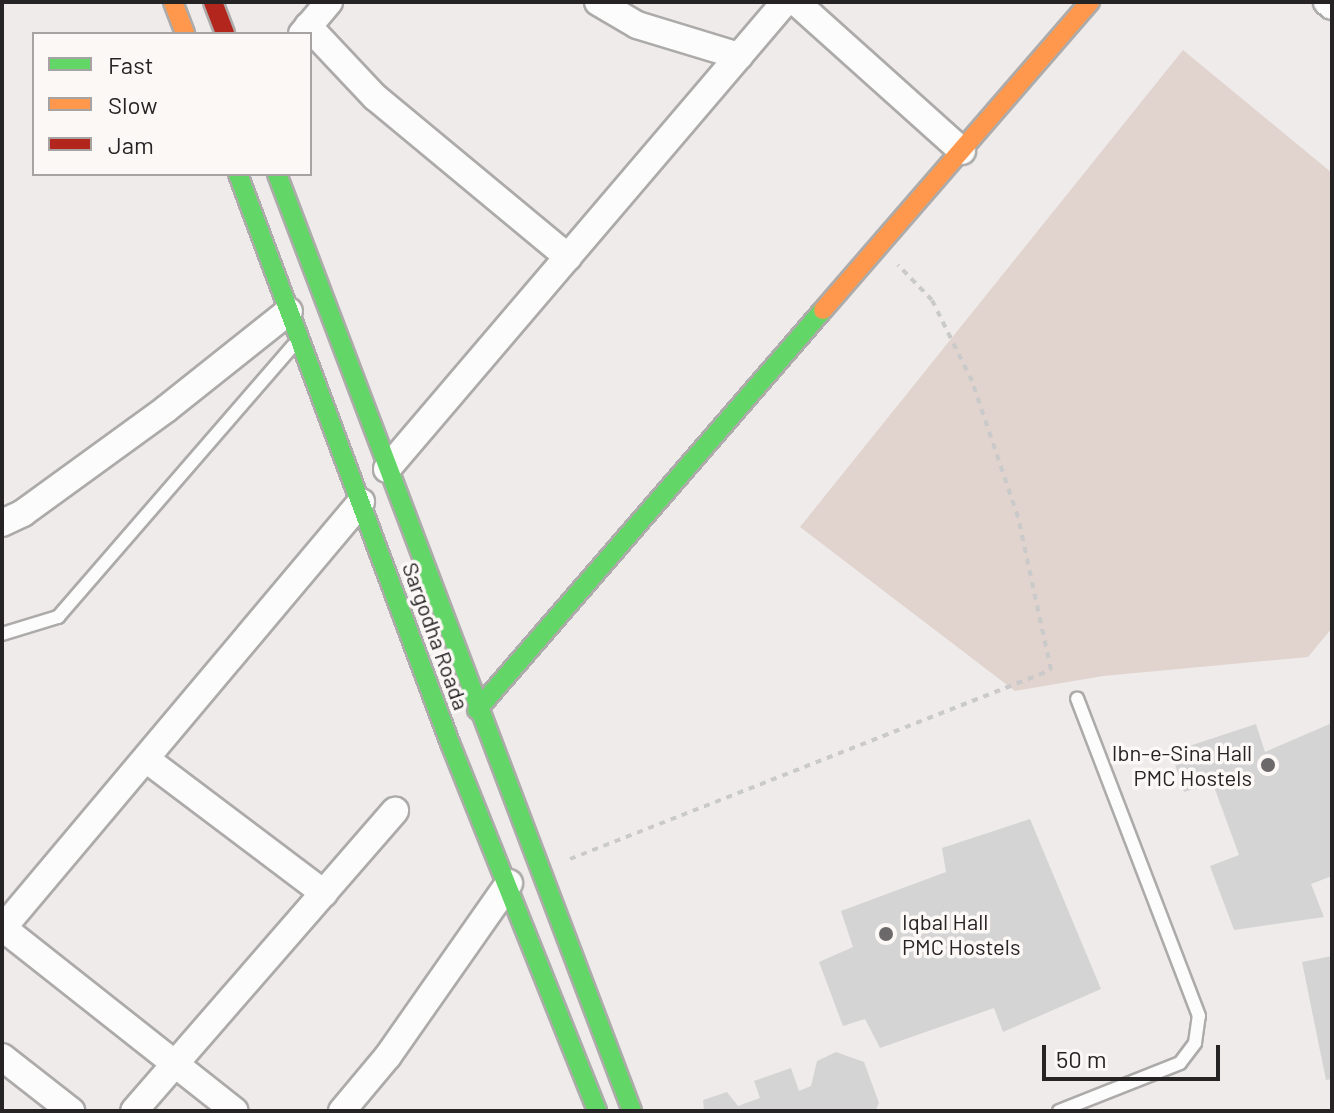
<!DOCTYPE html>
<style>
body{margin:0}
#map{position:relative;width:1334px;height:1113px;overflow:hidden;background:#eeebea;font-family:Barlow,sans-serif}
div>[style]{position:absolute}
.green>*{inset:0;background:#e1d3cd}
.building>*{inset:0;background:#d5d4d4}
.path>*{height:4px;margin-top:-2px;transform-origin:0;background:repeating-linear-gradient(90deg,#cacaca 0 6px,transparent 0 12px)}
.roads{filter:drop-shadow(2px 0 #adabaa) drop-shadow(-2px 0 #adabaa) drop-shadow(0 2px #adabaa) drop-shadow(0 -2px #adabaa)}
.lane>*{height:12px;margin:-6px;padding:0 6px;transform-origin:6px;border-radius:6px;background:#fcfcfc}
.street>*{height:26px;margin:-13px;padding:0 13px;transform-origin:13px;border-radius:13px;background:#fcfcfc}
.fast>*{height:18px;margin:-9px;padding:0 9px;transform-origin:9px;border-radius:9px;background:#63d668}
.slow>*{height:18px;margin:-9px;padding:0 9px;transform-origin:9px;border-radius:9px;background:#ff974d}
.jam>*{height:18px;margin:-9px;padding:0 9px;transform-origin:9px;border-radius:9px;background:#b3261e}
.dots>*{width:22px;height:22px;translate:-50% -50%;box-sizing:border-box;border:4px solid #fcf8f6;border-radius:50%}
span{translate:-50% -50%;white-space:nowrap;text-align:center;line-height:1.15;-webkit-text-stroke:7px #fcf8f6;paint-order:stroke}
.street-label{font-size:22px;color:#252323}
.poi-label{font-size:22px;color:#252323}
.right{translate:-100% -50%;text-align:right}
.left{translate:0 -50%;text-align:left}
.frame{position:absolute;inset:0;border:4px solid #252323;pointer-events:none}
.legend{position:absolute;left:32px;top:32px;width:280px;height:144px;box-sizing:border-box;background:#fcf8f6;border:2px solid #a6a3a2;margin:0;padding:10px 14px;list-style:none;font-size:24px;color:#252323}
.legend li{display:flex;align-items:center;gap:16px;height:40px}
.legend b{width:40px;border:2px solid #a6a3a2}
.scale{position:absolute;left:1042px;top:1045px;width:178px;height:36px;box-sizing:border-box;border:4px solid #252323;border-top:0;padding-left:10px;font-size:24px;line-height:28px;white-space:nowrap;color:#252323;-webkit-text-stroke:6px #fcf8f6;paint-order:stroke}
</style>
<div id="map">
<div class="green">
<div style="clip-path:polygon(1183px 50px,1332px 173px,1332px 628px,1308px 657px,1103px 676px,1015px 691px,800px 527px)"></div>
</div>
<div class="building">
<div style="clip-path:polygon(1332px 723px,1332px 876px,1311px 884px,1324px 917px,1234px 930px,1210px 866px,1239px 855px,1213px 784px,1184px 792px,1171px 752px,1256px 724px,1265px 752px)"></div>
<div style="clip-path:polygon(1030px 819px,1101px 989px,1003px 1032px,994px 1008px,880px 1048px,865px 1019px,843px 1026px,819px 962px,853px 947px,841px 911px,946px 872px,942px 848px)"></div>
<div style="clip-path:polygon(1332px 956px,1332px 1079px,1326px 1080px,1302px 962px)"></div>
<div style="clip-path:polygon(836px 1052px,864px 1062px,879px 1103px,875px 1111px,704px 1111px,703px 1100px,727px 1092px,738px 1106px,760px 1098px,754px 1081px,791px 1068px,799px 1091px,811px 1086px,817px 1061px)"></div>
</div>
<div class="path">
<div style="left:570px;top:859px;width:517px;rotate:-21.45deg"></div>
<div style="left:1051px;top:670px;width:157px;rotate:-102.2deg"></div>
<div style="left:1018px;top:517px;width:144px;rotate:-108.7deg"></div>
<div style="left:972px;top:381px;width:90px;rotate:-116.3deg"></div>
<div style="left:932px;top:300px;width:49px;rotate:-134.2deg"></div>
</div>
<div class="roads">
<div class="lane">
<div style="left:2px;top:634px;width:59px;rotate:-16.9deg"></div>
<div style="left:58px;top:617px;width:359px;rotate:-49.1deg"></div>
<div style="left:1059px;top:1111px;width:130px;rotate:-21.6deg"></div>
<div style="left:1180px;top:1063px;width:25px;rotate:-53deg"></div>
<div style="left:1195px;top:1043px;width:27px;rotate:-82deg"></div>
<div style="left:1199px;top:1016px;width:340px;rotate:-111deg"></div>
</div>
<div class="street">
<div style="left:598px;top:2px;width:45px;rotate:30.5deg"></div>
<div style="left:637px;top:25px;width:107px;rotate:16.9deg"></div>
<div style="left:796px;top:2px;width:223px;rotate:41.9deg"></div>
<div style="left:1327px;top:2px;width:6px;rotate:39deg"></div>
<div style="left:308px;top:26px;width:98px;rotate:46.7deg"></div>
<div style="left:375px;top:97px;width:251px;rotate:39.7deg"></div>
<div style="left:302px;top:34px;width:42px;rotate:-49.8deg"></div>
<div style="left:387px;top:469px;width:614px;rotate:-49.56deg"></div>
<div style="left:2px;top:523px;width:23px;rotate:-25deg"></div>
<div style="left:23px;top:513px;width:177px;rotate:-36deg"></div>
<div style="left:166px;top:409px;width:157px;rotate:-38.5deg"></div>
<div style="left:146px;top:759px;width:223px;rotate:37deg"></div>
<div style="left:3px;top:928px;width:295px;rotate:38.3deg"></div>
<div style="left:2px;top:929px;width:558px;rotate:-49.94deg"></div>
<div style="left:2px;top:1057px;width:88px;rotate:38deg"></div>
<div style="left:134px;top:1111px;width:398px;rotate:-49deg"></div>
<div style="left:342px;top:1111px;width:72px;rotate:-50.1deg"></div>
<div style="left:388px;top:1056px;width:211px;rotate:-55deg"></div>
</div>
<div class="fast">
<div style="left:238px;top:174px;width:607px;rotate:69.57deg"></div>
<div style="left:450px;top:743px;width:396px;rotate:68.2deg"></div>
<div style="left:277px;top:174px;width:1002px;rotate:69.25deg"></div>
<div style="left:477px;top:710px;width:529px;rotate:-49.14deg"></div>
</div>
<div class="slow">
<div style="left:173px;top:2px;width:34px;rotate:69deg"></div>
<div style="left:823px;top:310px;width:408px;rotate:-49.1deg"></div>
</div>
<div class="jam">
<div style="left:213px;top:2px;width:34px;rotate:69deg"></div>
</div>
</div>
<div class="dots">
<div style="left:1268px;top:765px;background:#6b6969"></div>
<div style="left:886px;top:934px;background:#6b6969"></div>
</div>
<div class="street-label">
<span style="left:436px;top:636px;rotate:70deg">Sargodha Roada</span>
</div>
<div class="poi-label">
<span class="right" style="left:1252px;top:765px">Ibn-e-Sina Hall<br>PMC Hostels</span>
<span class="left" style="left:902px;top:934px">Iqbal Hall<br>PMC Hostels</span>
</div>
<div class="frame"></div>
<ul class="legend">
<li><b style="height:10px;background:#63d668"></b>Fast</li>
<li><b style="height:10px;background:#ff974d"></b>Slow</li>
<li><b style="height:10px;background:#b3261e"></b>Jam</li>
</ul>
<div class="scale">50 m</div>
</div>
